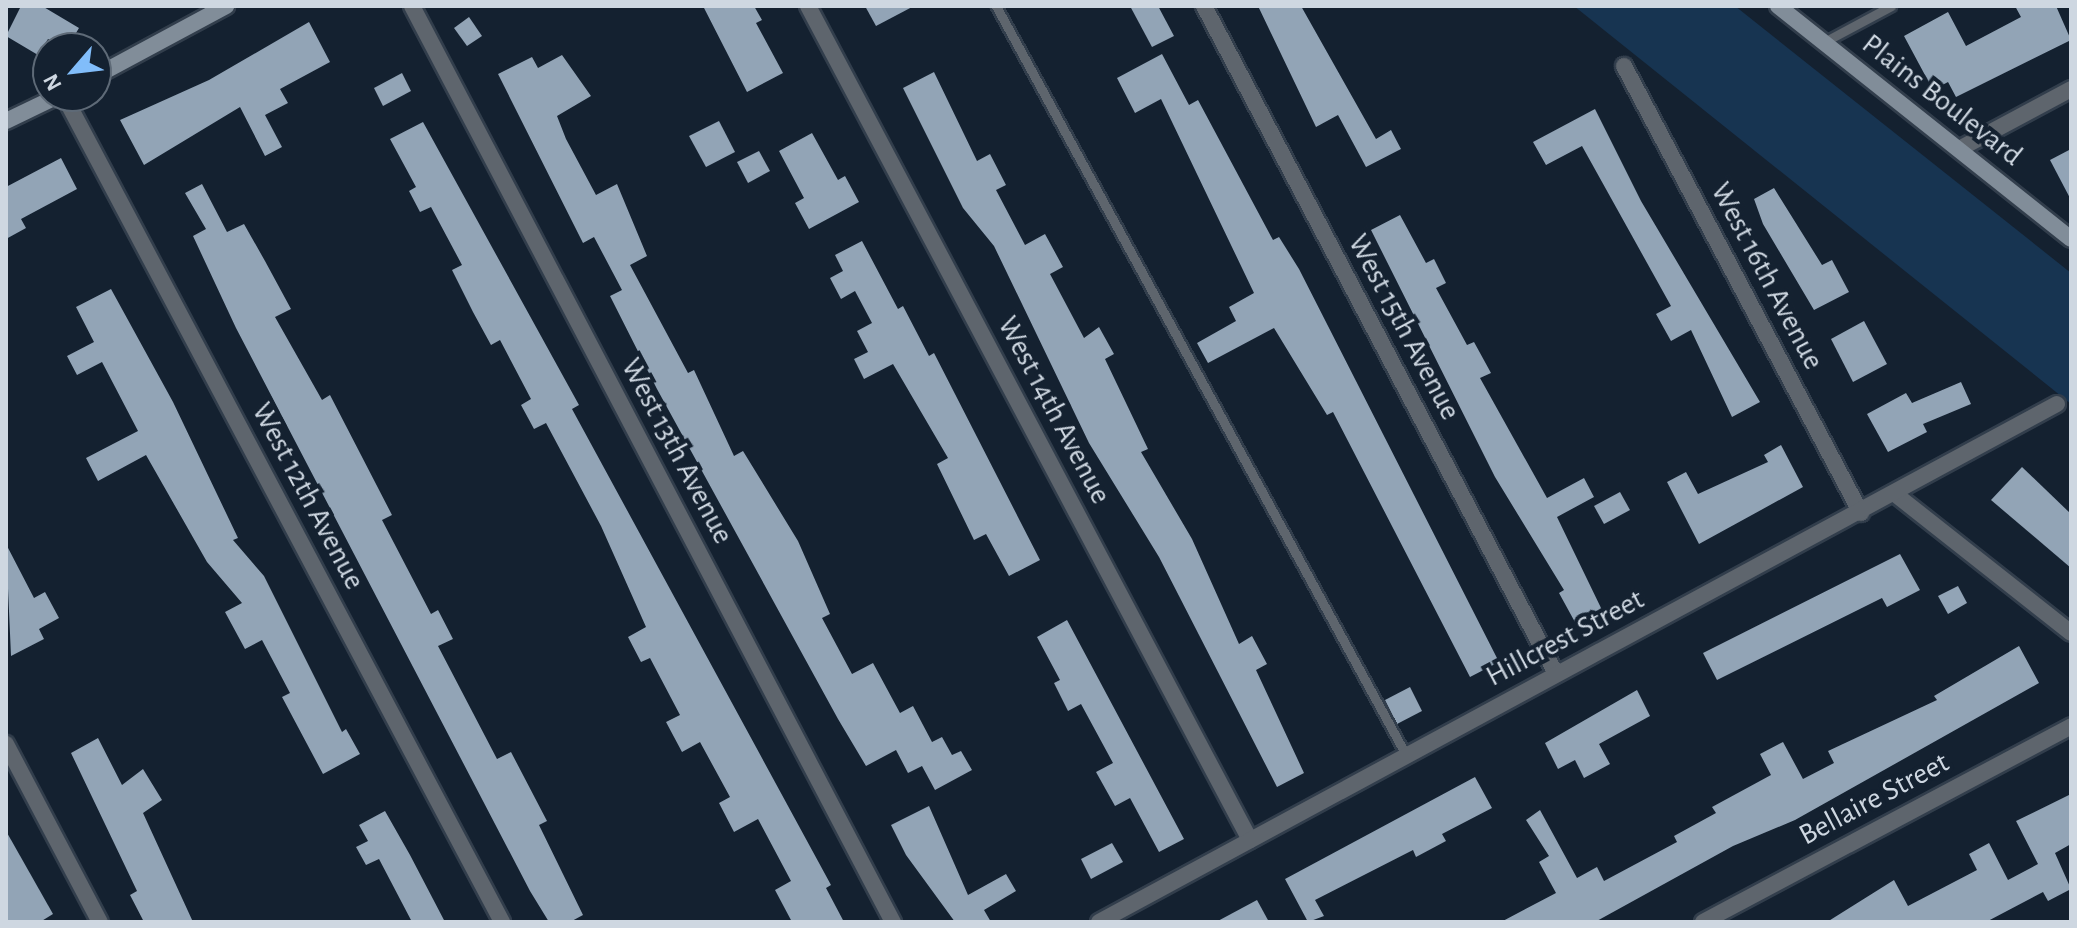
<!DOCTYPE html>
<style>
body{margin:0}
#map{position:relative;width:2077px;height:928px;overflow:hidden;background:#142130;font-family:"Alegreya Sans",sans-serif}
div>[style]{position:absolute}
.green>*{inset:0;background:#173451}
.building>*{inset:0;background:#92a4b6}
.roads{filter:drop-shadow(2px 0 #323e4c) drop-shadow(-2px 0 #323e4c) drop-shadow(0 2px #323e4c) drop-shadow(0 -2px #323e4c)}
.lane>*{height:9px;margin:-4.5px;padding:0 4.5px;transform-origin:4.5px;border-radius:4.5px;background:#5e656d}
.street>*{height:16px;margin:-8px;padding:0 8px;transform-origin:8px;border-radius:8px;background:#5e656d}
.secondary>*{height:16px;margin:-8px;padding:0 8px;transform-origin:8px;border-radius:8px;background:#818d99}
span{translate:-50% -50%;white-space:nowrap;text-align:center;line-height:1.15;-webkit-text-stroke:8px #142130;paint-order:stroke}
.street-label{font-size:30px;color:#ced7e1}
.frame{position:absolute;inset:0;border:8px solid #ced7e1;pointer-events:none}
.north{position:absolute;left:32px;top:32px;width:80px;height:80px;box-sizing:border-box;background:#142130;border:2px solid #5e6a77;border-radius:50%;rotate:242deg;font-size:22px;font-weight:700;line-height:32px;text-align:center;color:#ced7e1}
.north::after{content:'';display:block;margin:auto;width:28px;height:36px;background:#81bdfa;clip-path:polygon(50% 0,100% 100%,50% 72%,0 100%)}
</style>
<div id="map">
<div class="green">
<div style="clip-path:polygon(1574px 6px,1735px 6px,2071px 273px,2071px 404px)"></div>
</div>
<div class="building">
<div style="clip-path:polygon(21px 6px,42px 6px,79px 28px,67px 48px,48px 39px,38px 55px,6px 36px)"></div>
<div style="clip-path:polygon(703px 6px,754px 6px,762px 20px,756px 23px,783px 73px,747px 92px)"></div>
<div style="clip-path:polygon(865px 6px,914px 6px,876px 26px)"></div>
<div style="clip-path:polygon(1130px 6px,1158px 6px,1174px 36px,1152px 47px)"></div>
<div style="clip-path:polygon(1258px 6px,1301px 6px,1376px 139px,1391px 130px,1401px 149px,1366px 167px,1338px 115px,1316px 127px)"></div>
<div style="clip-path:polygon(2015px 6px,2056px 6px,2071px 40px,1956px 97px,1948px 82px,1933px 90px,1904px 36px,1948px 12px,1966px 46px,2021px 17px)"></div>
<div style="clip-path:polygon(469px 17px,482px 36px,467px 46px,454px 28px)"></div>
<div style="clip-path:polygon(309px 22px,330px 62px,280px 89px,288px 103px,265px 115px,282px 147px,265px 156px,240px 107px,144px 165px,120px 120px,209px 80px)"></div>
<div style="clip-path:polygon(1162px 54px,1189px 105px,1198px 100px,1273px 240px,1279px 237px,1299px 269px,1499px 662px,1470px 677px,1333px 412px,1327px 415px,1274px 328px,1208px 363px,1197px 343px,1236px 321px,1229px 307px,1254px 293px,1161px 99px,1135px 113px,1117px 78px)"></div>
<div style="clip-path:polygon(562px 55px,591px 96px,557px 116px,566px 139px,596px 195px,617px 184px,647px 256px,630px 265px,688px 373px,694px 370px,734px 456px,743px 451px,798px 541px,830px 614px,822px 618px,852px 674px,873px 663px,900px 713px,913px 706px,932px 742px,942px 737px,952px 755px,961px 751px,972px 770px,935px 790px,922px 766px,908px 773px,896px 750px,866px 766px,838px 719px,657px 389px,610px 296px,622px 290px,594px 237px,583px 243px,498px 74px,532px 57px,538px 68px)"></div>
<div style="clip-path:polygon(934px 72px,977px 161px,990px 154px,1006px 185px,996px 190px,1025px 245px,1045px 234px,1063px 267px,1050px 274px,1084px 338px,1099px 327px,1114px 354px,1105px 359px,1148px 449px,1141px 452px,1192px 539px,1239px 644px,1252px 636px,1267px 664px,1256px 670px,1304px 773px,1277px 787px,1159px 557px,1089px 443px,994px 246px,963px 208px,903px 88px)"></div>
<div style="clip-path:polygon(402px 73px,411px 91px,383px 106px,374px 88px)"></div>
<div style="clip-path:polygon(1595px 109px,1641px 201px,1760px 402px,1732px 417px,1691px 330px,1671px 341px,1656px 314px,1671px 306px,1582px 146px,1546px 165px,1533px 142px)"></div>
<div style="clip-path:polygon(719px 121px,735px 152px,706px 167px,689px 136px)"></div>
<div style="clip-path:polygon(423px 122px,579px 405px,572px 409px,831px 885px,826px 888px,844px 922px,792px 922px,775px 890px,791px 881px,758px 819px,734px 832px,719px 803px,730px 797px,700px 742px,682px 752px,666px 722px,680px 715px,650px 658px,641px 662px,628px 637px,646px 627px,601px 526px,546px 423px,534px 429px,521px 405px,531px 399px,500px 340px,491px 345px,473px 312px,452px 270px,462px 265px,431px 207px,420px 212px,409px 191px,416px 187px,390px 139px)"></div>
<div style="clip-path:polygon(812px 133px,838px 180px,845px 176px,859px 202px,809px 229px,795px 203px,804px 198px,779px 151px)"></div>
<div style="clip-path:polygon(2071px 149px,2071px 200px,2050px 160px)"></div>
<div style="clip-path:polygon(759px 151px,770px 171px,748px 183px,737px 162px)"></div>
<div style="clip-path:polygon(61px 158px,77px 189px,21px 219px,26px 228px,6px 239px,6px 187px)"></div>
<div style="clip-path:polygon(202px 184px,227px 232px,244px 224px,265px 261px,291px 309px,275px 317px,322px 400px,330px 395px,392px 515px,382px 520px,431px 614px,438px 610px,453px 639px,438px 646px,497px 759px,511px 752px,547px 821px,539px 825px,583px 915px,570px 922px,549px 922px,530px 891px,236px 328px,193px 236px,206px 229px,185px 193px)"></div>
<div style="clip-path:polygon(1774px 188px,1822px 265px,1832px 260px,1849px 292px,1814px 310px,1763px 224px,1754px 199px)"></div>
<div style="clip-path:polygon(1400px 215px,1426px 263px,1434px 259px,1446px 283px,1436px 288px,1467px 345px,1474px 342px,1491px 373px,1480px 378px,1547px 498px,1584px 478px,1594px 497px,1557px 517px,1602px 610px,1576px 624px,1559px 593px,1564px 590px,1495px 477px,1371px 230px)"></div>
<div style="clip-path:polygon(862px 241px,898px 309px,903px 306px,929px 356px,934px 353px,1040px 560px,1009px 576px,986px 534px,974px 540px,937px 464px,948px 458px,893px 364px,864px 379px,854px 359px,868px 352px,857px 331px,872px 323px,855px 291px,841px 299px,830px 278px,843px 271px,835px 255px)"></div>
<div style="clip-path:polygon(111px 289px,173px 402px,238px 538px,233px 540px,264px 576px,342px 732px,346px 729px,360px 754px,323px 774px,282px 697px,290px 693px,262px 640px,245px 649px,225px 612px,242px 603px,207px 562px,146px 455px,98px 481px,86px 458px,138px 431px,102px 362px,77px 375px,67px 356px,94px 342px,76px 307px)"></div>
<div style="clip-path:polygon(1864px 321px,1887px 364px,1853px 382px,1831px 339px)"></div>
<div style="clip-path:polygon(1961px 382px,1971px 404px,1923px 424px,1927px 432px,1888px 452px,1867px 414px,1906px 393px,1912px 403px)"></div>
<div style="clip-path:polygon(1781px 445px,1803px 487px,1699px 544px,1667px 482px,1686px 472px,1698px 494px,1768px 462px,1764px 455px)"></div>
<div style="clip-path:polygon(2022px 467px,2071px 514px,2071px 568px,1991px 500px)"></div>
<div style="clip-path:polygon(1620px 492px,1630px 510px,1604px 524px,1594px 506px)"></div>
<div style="clip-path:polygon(6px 544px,34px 598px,45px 592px,59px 618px,39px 629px,44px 639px,11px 656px)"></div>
<div style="clip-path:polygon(1900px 554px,1920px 590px,1887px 607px,1882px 598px,1717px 680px,1703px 653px)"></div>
<div style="clip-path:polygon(1958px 586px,1967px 603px,1948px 614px,1938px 596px)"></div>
<div style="clip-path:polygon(1067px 620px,1184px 839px,1159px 852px,1130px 798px,1115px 806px,1096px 772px,1113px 763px,1081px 704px,1068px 711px,1054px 683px,1060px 680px,1037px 637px)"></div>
<div style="clip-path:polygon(2019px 646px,2039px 683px,1795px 820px,1733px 846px,1595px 922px,1501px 922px,1556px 893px,1539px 862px,1549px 856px,1526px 820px,1540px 810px,1577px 878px,1597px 867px,1604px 881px,1677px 842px,1674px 836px,1716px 813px,1712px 807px,1771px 775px,1760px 754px,1783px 742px,1803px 779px,1834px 763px,1828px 751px,1937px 700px,1934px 696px)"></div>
<div style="clip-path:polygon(1410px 687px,1422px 711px,1397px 724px,1385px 700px)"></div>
<div style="clip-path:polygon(1637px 690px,1650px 716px,1599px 744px,1610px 764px,1584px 778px,1575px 760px,1558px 769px,1545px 743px)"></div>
<div style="clip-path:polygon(98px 738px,122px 785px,143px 769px,162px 800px,143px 813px,193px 922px,144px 922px,130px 895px,137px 891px,71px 753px)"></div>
<div style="clip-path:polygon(1475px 777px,1492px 808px,1442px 834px,1446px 841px,1416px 857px,1413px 850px,1315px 900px,1324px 916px,1308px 922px,1285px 879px)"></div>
<div style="clip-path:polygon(2071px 794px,2071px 844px,2055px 853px,2071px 889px,2048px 901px,2043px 892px,1986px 922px,1827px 922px,1894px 880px,1908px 906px,1977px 870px,1969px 854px,1989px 843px,2008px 880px,2038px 864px,2016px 821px)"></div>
<div style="clip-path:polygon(929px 806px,968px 895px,1006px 874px,1016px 891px,984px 910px,991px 922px,955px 922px,906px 855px,891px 825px)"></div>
<div style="clip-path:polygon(385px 811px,410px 855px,445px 922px,412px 922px,379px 859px,366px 865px,356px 847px,368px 841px,359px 825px)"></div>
<div style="clip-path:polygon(6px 831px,53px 914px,40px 922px,6px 922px)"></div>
<div style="clip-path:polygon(1112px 843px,1123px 862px,1091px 879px,1081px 859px)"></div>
<div style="clip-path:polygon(1257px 900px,1269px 922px,1216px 922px)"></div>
</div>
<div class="roads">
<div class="lane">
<div style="left:996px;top:6px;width:854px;rotate:61.3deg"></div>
<div style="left:1824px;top:42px;width:76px;rotate:-28.2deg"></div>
</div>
<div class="street">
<div style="left:412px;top:6px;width:1035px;rotate:62.3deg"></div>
<div style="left:808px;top:6px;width:944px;rotate:62.08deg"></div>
<div style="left:1204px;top:6px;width:755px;rotate:62.21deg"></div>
<div style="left:1624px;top:66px;width:506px;rotate:62.07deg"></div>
<div style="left:64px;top:96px;width:935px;rotate:62.06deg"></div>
<div style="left:1961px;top:148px;width:125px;rotate:-28.2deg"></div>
<div style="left:1895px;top:494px;width:224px;rotate:38.3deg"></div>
<div style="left:6px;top:744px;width:201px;rotate:62.2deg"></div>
<div style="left:1099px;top:922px;width:1089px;rotate:-28.4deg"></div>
<div style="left:1703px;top:922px;width:417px;rotate:-28deg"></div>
</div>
<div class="secondary">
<div style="left:1778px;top:6px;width:374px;rotate:38.5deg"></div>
<div style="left:96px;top:76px;width:148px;rotate:-28.3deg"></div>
<div style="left:6px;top:121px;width:58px;rotate:-25.7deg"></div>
</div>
</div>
<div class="street-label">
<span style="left:1942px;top:100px;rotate:38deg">Plains Boulevard</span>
<span style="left:1767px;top:276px;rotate:62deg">West 16th Avenue</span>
<span style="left:1404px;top:327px;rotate:62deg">West 15th Avenue</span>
<span style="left:1054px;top:410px;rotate:62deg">West 14th Avenue</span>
<span style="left:677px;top:451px;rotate:62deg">West 13th Avenue</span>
<span style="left:308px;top:496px;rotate:62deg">West 12th Avenue</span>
<span style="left:1565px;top:638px;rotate:-28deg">Hillcrest Street</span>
<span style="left:1874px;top:799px;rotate:-28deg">Bellaire Street</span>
</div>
<div class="frame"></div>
<div class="north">N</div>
</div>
